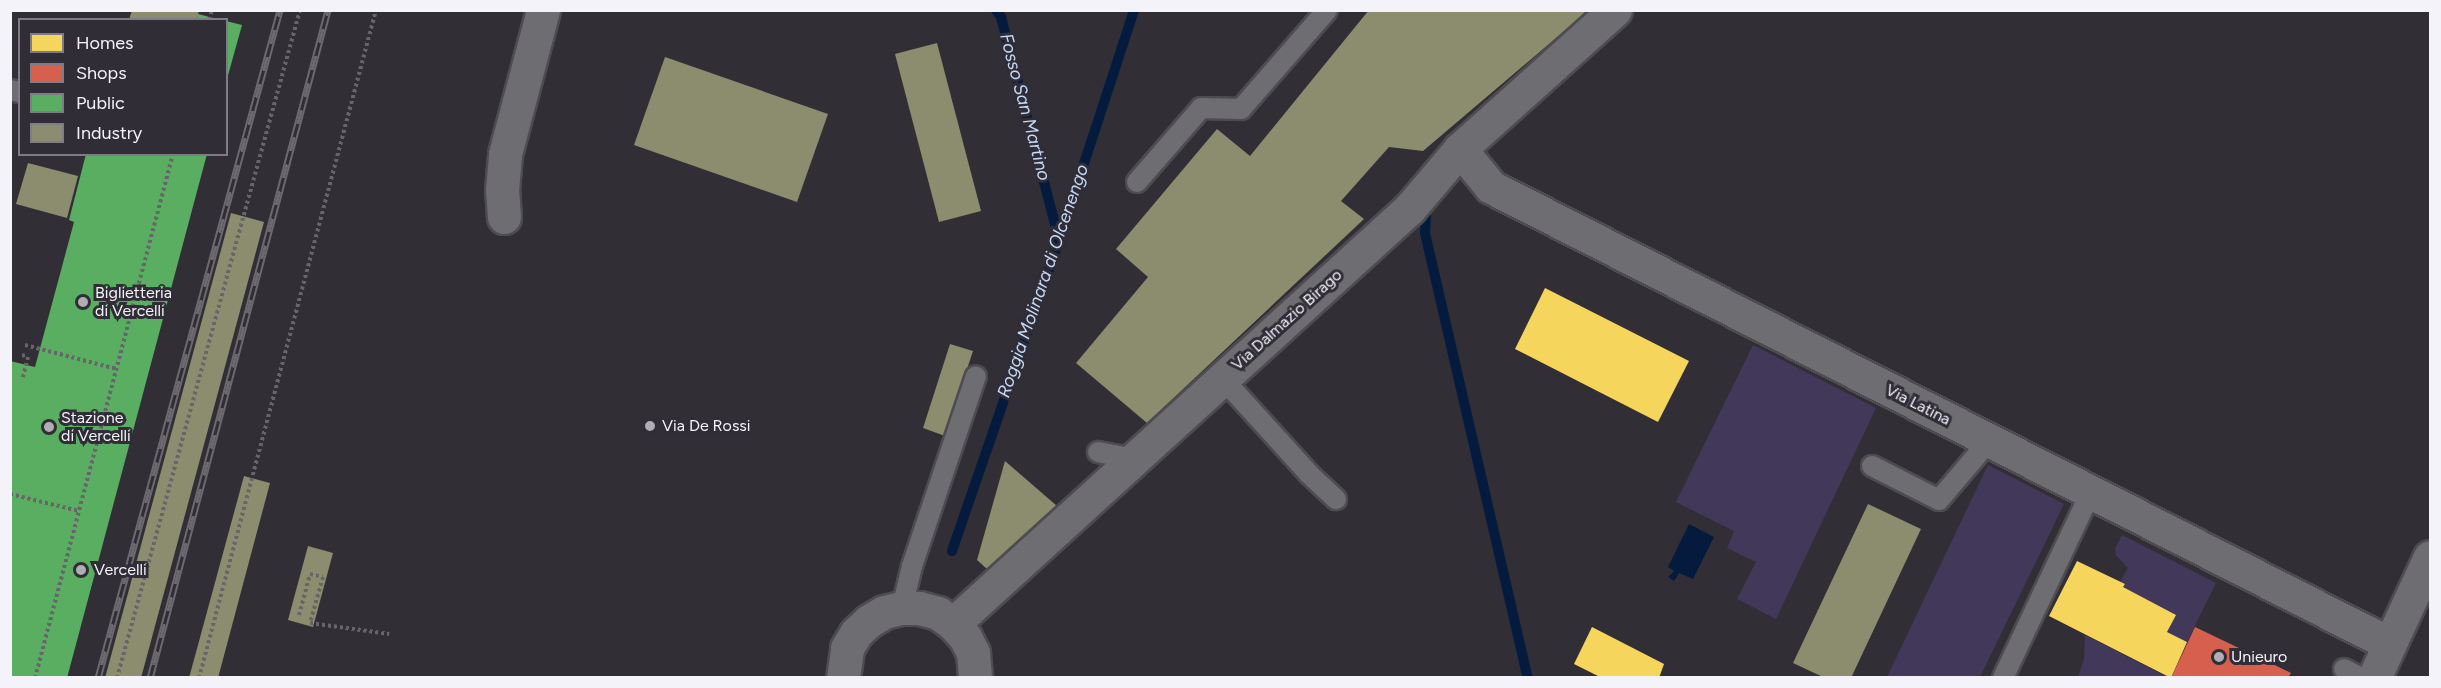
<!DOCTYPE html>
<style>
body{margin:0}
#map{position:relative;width:2441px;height:688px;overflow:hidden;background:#312f35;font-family:Figtree,sans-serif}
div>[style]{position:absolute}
.green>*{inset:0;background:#42395a}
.water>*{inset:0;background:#041b3e}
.homes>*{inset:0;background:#f6d55c}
.shops>*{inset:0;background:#d6604d}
.public>*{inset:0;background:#5aae61}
.industry>*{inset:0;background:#8c8c6e}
.stream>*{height:10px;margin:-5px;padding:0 5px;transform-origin:5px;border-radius:5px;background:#041b3e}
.path>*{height:4px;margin-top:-2px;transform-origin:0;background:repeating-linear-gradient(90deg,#666569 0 3px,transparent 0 6px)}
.roads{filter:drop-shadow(2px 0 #4e4c51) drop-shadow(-2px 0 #4e4c51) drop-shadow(0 2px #4e4c51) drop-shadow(0 -2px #4e4c51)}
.service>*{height:20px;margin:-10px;padding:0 10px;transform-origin:10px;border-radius:10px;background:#6e6d71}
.minor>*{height:33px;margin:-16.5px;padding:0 16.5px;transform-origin:16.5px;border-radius:16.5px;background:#6e6d71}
.tertiary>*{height:33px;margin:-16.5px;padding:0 16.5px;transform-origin:16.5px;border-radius:16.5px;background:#6e6d71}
.rail>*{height:7px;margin-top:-3.5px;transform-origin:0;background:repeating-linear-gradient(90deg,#302d37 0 14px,#6c6a6f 0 28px);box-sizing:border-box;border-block:2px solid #6c6a6f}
.dots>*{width:16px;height:16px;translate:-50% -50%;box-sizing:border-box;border:3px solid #302d37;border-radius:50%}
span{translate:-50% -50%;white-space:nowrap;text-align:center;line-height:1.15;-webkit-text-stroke:6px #302d37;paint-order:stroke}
.poi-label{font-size:16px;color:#f4f3f9}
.left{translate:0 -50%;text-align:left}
.street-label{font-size:16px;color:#f4f3f9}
.water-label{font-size:18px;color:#c5daf6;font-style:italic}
.frame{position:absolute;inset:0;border:12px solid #f4f3f9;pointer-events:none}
.legend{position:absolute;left:18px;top:18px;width:210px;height:138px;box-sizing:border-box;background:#302d37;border:2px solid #7e7c85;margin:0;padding:8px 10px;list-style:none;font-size:18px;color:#f4f3f9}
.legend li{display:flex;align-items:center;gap:12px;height:30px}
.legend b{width:30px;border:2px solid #7e7c85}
</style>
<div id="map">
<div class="green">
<div style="clip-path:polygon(1753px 345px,1876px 408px,1776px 619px,1737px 599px,1756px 562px,1727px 548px,1734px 531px,1676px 502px)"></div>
<div style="clip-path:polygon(1988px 465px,2064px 504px,1980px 677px,1887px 677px)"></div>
<div style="clip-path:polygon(2122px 535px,2216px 583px,2187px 642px,2167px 632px,2175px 615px,2123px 587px,2125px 584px,2120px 582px,2128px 568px,2116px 555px,2115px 549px)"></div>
<div style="clip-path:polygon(2085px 635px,2167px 677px,2078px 677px,2084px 659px)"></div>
</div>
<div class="water">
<div style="clip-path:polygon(1689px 524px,1714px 537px,1693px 579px,1679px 573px,1674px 581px,1668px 577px,1674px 571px,1668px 567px)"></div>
</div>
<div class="homes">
<div style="clip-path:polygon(1545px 288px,1689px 361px,1658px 422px,1515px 349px)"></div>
<div style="clip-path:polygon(2077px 561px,2125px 584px,2123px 587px,2176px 615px,2167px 632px,2187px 642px,2171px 678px,2049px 616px)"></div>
<div style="clip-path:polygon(1592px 627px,1664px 664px,1659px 678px,1602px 678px,1574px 664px)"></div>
</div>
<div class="shops">
<div style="clip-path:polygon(2195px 627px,2291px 673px,2288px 678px,2171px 678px)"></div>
</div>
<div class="public">
<div style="clip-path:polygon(198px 14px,217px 19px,217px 20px,197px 20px)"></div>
<div style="clip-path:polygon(226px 21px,242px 25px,227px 79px,226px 79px)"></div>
<div style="clip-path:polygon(86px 154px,207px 154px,67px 678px,10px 678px,10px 361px,35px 367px,74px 222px,69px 220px)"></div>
</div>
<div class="industry">
<div style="clip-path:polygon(132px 10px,199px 10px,197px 20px,129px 20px)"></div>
<div style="clip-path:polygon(1369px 10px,1589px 10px,1423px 151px,1389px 147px,1341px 201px,1364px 219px,1147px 423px,1076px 363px,1148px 277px,1116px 249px,1217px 129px,1250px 156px)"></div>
<div style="clip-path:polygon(937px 43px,981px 211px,939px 222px,895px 54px)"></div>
<div style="clip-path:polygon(665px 57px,828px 114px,797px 202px,634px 145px)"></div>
<div style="clip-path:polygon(28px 163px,78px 176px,67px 218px,16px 204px)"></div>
<div style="clip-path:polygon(231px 213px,264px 222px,141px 678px,105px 678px)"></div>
<div style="clip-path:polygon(950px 344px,973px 351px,945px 436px,923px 428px)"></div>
<div style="clip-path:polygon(1005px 461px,1057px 506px,987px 569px,977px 560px)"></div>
<div style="clip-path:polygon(244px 476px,270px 483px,218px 678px,189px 678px)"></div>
<div style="clip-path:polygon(1868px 504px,1921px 529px,1851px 678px,1825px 678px,1793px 663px)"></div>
<div style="clip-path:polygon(308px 546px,333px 553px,313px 627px,288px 620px)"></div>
</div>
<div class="stream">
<div style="left:996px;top:10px;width:9px;rotate:54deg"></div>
<div style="left:1001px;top:17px;width:230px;rotate:75.4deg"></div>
<div style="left:1426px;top:215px;width:18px;rotate:93deg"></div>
<div style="left:1425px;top:233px;width:457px;rotate:77deg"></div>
<div style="left:952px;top:551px;width:329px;rotate:-71deg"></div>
<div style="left:1059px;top:240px;width:242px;rotate:-71.9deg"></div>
</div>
<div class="path">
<div style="left:209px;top:20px;width:10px;rotate:-73deg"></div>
<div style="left:25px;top:345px;width:95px;rotate:14.6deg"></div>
<div style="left:22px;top:355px;width:6px;rotate:18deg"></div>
<div style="left:28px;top:357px;width:21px;rotate:104deg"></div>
<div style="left:10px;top:494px;width:71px;rotate:13.8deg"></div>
<div style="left:299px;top:615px;width:42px;rotate:-75deg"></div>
<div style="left:310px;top:574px;width:13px;rotate:13deg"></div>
<div style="left:323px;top:577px;width:48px;rotate:105.8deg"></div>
<div style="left:310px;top:623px;width:80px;rotate:7.9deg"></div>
<div style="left:35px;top:678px;width:542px;rotate:-75.25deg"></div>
<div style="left:117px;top:678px;width:693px;rotate:-74.68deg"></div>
<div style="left:199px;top:678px;width:691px;rotate:-75.16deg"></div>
</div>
<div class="roads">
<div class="service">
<div style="left:10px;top:90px;width:10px;rotate:11deg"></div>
<div style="left:1137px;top:182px;width:98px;rotate:-49.1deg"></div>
<div style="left:1201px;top:108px;width:40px;rotate:1.4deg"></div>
<div style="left:1241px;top:109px;width:131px;rotate:-49deg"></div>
<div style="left:1223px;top:379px;width:128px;rotate:47.8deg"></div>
<div style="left:1309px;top:474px;width:37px;rotate:43deg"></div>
<div style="left:1098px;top:452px;width:38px;rotate:11deg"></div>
<div style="left:1872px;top:466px;width:75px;rotate:26.9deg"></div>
<div style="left:1939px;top:500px;width:77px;rotate:-49.7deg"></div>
<div style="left:902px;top:608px;width:43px;rotate:-76.6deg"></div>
<div style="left:912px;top:566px;width:200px;rotate:-71.4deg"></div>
<div style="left:2344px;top:669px;width:19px;rotate:28deg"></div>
<div style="left:2003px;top:678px;width:206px;rotate:-64.7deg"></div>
</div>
<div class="minor">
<div style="left:1460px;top:149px;width:49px;rotate:50.8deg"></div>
<div style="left:1491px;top:187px;width:1008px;rotate:26.95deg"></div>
<div style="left:504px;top:217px;width:27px;rotate:-94deg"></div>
<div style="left:502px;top:190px;width:36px;rotate:-85deg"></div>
<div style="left:505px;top:154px;width:149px;rotate:-75.2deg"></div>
<div style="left:953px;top:624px;width:618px;rotate:-42.31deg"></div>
<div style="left:1410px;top:208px;width:77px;rotate:-49.7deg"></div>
<div style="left:1460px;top:149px;width:208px;rotate:-41.9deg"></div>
<div style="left:843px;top:678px;width:30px;rotate:-82deg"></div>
<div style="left:847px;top:648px;width:17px;rotate:-59deg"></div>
<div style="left:856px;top:633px;width:18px;rotate:-43deg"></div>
<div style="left:869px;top:621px;width:17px;rotate:-31deg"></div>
<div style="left:884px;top:612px;width:18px;rotate:-13deg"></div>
<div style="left:902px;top:608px;width:17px"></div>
<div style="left:919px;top:608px;width:20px;rotate:15deg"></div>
<div style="left:938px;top:613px;width:19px;rotate:36deg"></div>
<div style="left:953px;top:624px;width:18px;rotate:47deg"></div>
<div style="left:965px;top:637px;width:18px;rotate:63deg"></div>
<div style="left:973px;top:653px;width:25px;rotate:85deg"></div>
</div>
<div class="tertiary">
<div style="left:2374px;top:678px;width:133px;rotate:-65.2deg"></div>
</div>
</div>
<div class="rail">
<div style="left:98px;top:678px;width:692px;rotate:-74.76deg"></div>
<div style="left:150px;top:678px;width:691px;rotate:-75.08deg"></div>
</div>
<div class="dots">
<div style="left:83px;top:302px;background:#b0aeb4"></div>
<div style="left:650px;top:426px;background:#b0aeb4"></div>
<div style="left:49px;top:427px;background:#b0aeb4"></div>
<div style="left:81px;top:570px;background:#b0aeb4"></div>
<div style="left:2219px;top:657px;background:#b0aeb4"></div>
</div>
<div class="poi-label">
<span class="left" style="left:95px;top:302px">Biglietteria<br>di Vercelli</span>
<span class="left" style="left:61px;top:427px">Stazione<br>di Vercelli</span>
<span class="left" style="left:662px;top:426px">Via De Rossi</span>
<span class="left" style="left:94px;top:570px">Vercelli</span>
<span class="left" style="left:2231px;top:657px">Unieuro</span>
</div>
<div class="street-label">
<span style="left:1287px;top:320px;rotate:-42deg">Via Dalmazio Birago</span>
<span style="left:1918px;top:405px;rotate:27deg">Via Latina</span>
</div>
<div class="water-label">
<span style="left:1025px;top:107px;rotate:75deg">Fosso San Martino</span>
<span style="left:1043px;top:281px;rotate:-71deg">Roggia Molinara di Olcenengo</span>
</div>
<div class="frame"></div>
<ul class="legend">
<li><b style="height:16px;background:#f6d55c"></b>Homes</li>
<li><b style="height:16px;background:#d6604d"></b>Shops</li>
<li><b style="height:16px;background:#5aae61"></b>Public</li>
<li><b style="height:16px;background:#8c8c6e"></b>Industry</li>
</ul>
</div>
